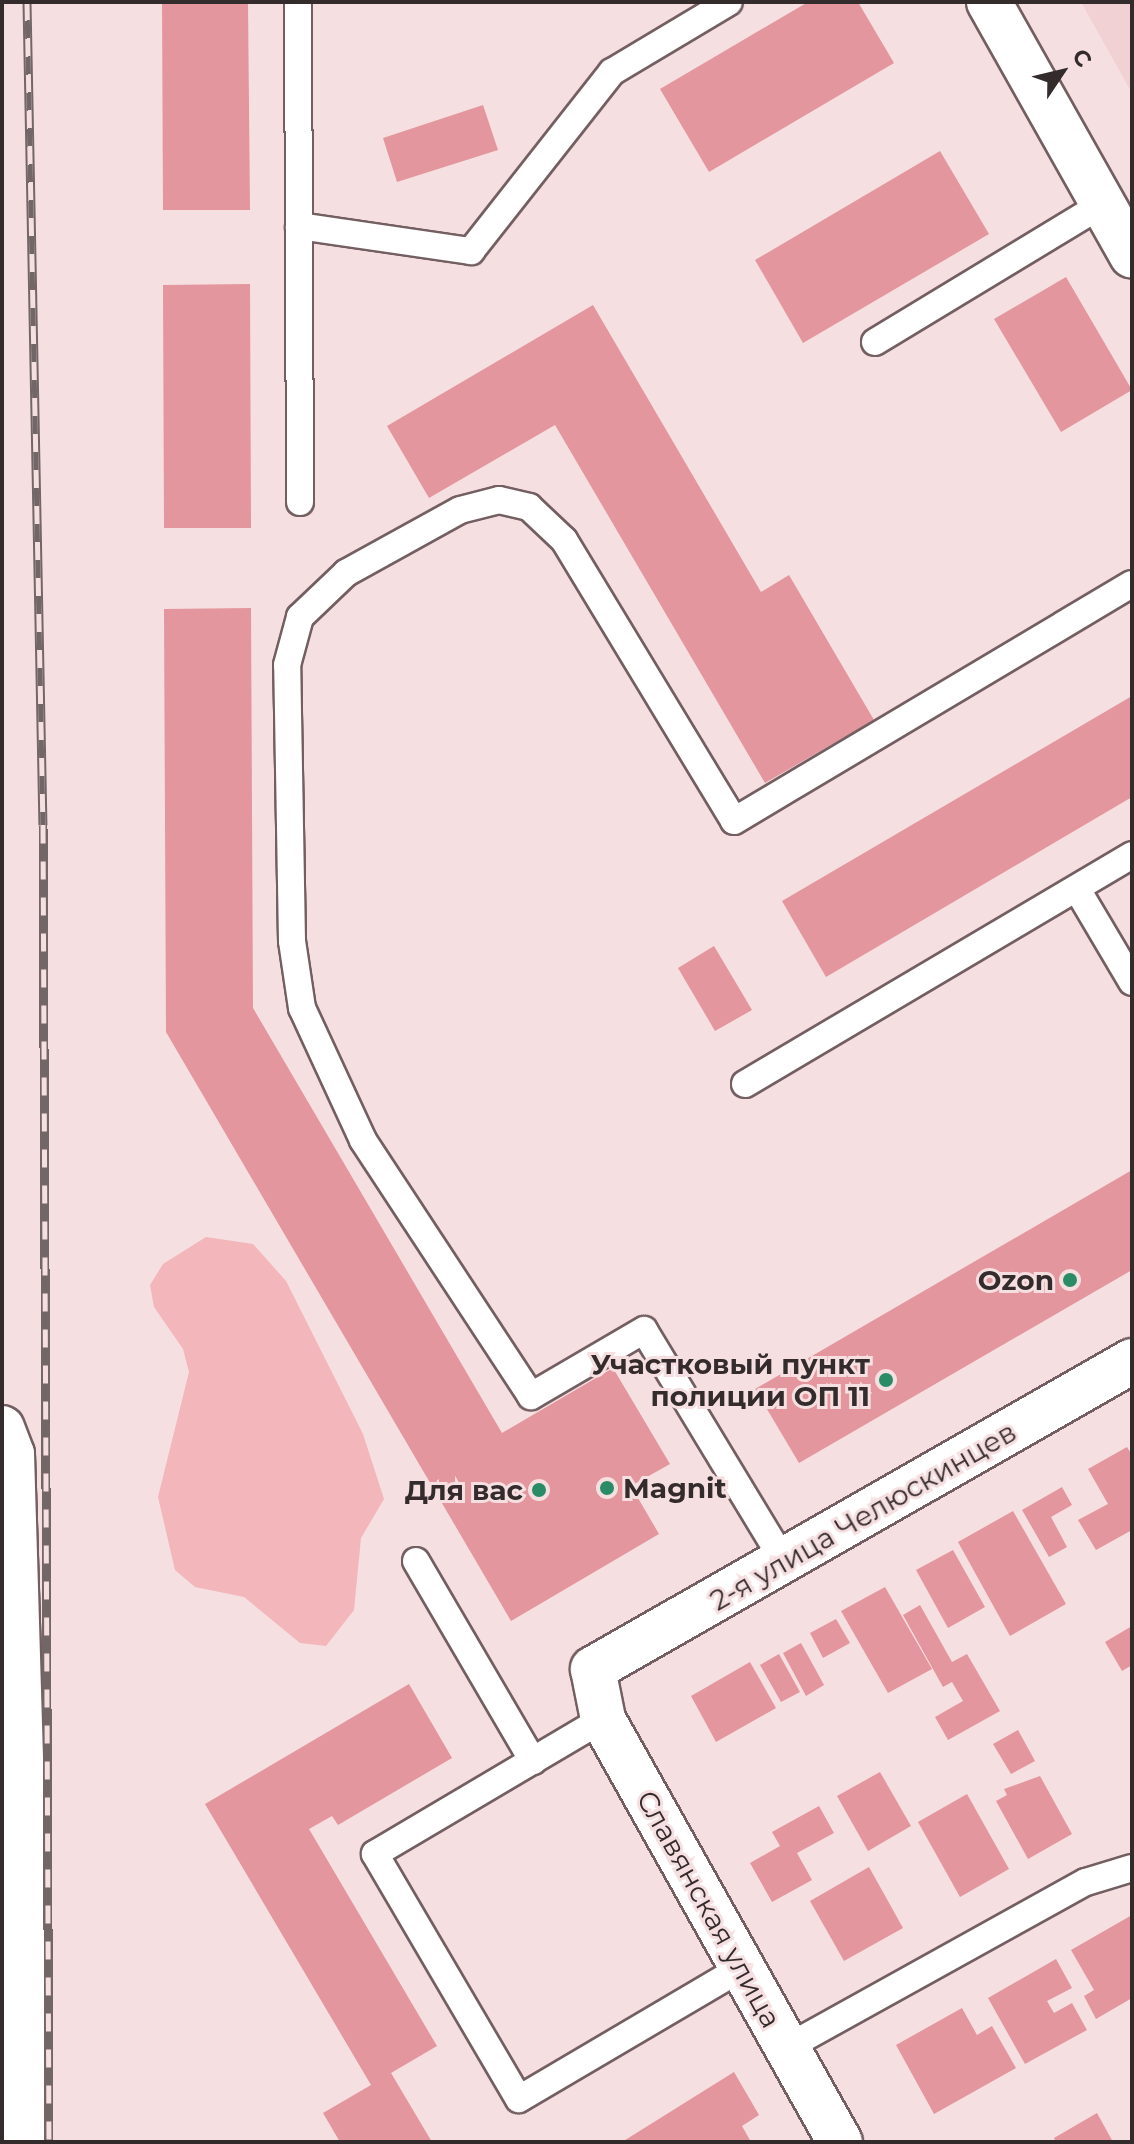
<!DOCTYPE html>
<meta charset="utf-8">
<style>
body{margin:0}
#map{position:relative;width:1134px;height:2144px;overflow:hidden;background:#f6dfe0;font-family:Montserrat,sans-serif}
div>[style]{position:absolute}
.built>*{inset:0;background:#f1d1d3}
.green>*{inset:0;background:#f3b6bb}
.building>*{inset:0;background:#e3969d}
.roads{filter:drop-shadow(2px 0 #735f61) drop-shadow(-2px 0 #735f61) drop-shadow(0 2px #735f61) drop-shadow(0 -2px #735f61)}
.service>*{height:26px;margin:-13px;padding:0 13px;transform-origin:13px;border-radius:13px;background:#fff}
.minor>*{height:44px;margin:-22px;padding:0 22px;transform-origin:22px;border-radius:22px;background:#fff}
.tertiary>*{height:44px;margin:-22px;padding:0 22px;transform-origin:22px;border-radius:22px;background:#fff}
.rail>*{height:9px;margin-top:-4.5px;transform-origin:0;background:repeating-linear-gradient(90deg,#f6dfe0 0 18px,#736667 0 36px);box-sizing:border-box;border-block:2px solid #736667}
.dots>*{width:22px;height:22px;translate:-50% -50%;box-sizing:border-box;border:4px solid #f6dfe0;border-radius:50%}
span{translate:-50% -50%;white-space:nowrap;text-align:center;line-height:1.15;-webkit-text-stroke:6px #f6dfe0;paint-order:stroke}
.poi-label{font-size:28px;color:#342b2c;font-weight:700}
.right{translate:-100% -50%;text-align:right}
.left{translate:0 -50%;text-align:left}
.street-label{font-size:28px;color:#342b2c}
.frame{position:absolute;inset:0;border:4px solid #342b2c;pointer-events:none}
.north{position:absolute;left:1022px;top:32px;width:80px;height:80px;-webkit-text-stroke:6px #f6dfe0;paint-order:stroke;rotate:55deg;font-size:22px;font-weight:700;line-height:32px;text-align:center;color:#342b2c}
.north::after{content:'';display:block;margin:auto;width:28px;height:36px;background:#342b2c;clip-path:polygon(50% 0,100% 100%,50% 72%,0 100%)}
</style>
<div id="map">
<div class="built">
<div style="clip-path:polygon(1081px 2px,1132px 2px,1132px 93px)"></div>
</div>
<div class="green">
<div style="clip-path:polygon(206px 1237px,253px 1244px,286px 1281px,363px 1434px,384px 1499px,361px 1538px,354px 1610px,326px 1646px,300px 1643px,244px 1597px,195px 1587px,175px 1570px,158px 1497px,189px 1372px,183px 1349px,154px 1307px,150px 1285px,163px 1264px)"></div>
</div>
<div class="building">
<div style="clip-path:polygon(162px 2px,248px 2px,250px 210px,163px 210px)"></div>
<div style="clip-path:polygon(808px 2px,858px 2px,894px 63px,709px 172px,660px 89px)"></div>
<div style="clip-path:polygon(483px 105px,498px 150px,397px 182px,383px 138px)"></div>
<div style="clip-path:polygon(940px 151px,989px 234px,803px 343px,755px 260px)"></div>
<div style="clip-path:polygon(1066px 277px,1132px 390px,1061px 432px,994px 319px)"></div>
<div style="clip-path:polygon(250px 284px,251px 528px,164px 528px,163px 285px)"></div>
<div style="clip-path:polygon(593px 305px,761px 592px,789px 575px,874px 720px,765px 783px,555px 425px,429px 498px,387px 426px)"></div>
<div style="clip-path:polygon(251px 608px,253px 1008px,502px 1433px,613px 1368px,670px 1464px,631px 1486px,659px 1534px,511px 1621px,166px 1032px,164px 609px)"></div>
<div style="clip-path:polygon(1132px 696px,1132px 797px,826px 977px,782px 901px)"></div>
<div style="clip-path:polygon(714px 946px,752px 1010px,715px 1031px,678px 968px)"></div>
<div style="clip-path:polygon(1132px 1170px,1132px 1270px,799px 1463px,755px 1389px)"></div>
<div style="clip-path:polygon(1127px 1447px,1132px 1455px,1132px 1530px,1096px 1550px,1078px 1520px,1108px 1504px,1088px 1469px)"></div>
<div style="clip-path:polygon(1062px 1487px,1072px 1505px,1051px 1517px,1067px 1547px,1049px 1557px,1022px 1510px)"></div>
<div style="clip-path:polygon(1013px 1511px,1066px 1604px,1010px 1636px,958px 1542px)"></div>
<div style="clip-path:polygon(953px 1550px,985px 1607px,948px 1628px,916px 1570px)"></div>
<div style="clip-path:polygon(885px 1587px,932px 1669px,888px 1693px,841px 1611px)"></div>
<div style="clip-path:polygon(920px 1605px,952px 1662px,967px 1654px,1000px 1711px,948px 1740px,935px 1717px,963px 1701px,952px 1682px,943px 1687px,903px 1615px)"></div>
<div style="clip-path:polygon(836px 1619px,850px 1643px,823px 1658px,810px 1633px)"></div>
<div style="clip-path:polygon(1132px 1626px,1132px 1665px,1122px 1671px,1105px 1642px)"></div>
<div style="clip-path:polygon(801px 1643px,824px 1685px,806px 1696px,783px 1653px)"></div>
<div style="clip-path:polygon(779px 1654px,800px 1692px,781px 1702px,760px 1665px)"></div>
<div style="clip-path:polygon(750px 1662px,776px 1708px,716px 1742px,691px 1696px)"></div>
<div style="clip-path:polygon(409px 1684px,452px 1758px,338px 1825px,332px 1816px,309px 1829px,437px 2046px,391px 2073px,432px 2142px,340px 2142px,323px 2113px,371px 2085px,205px 1804px)"></div>
<div style="clip-path:polygon(1018px 1730px,1035px 1761px,1011px 1774px,993px 1744px)"></div>
<div style="clip-path:polygon(880px 1772px,911px 1826px,868px 1851px,837px 1796px)"></div>
<div style="clip-path:polygon(1040px 1776px,1072px 1834px,1028px 1859px,996px 1801px,1007px 1795px,1004px 1789px)"></div>
<div style="clip-path:polygon(967px 1794px,1009px 1869px,960px 1897px,918px 1822px)"></div>
<div style="clip-path:polygon(819px 1806px,834px 1833px,797px 1853px,812px 1880px,772px 1902px,750px 1863px,780px 1846px,772px 1832px)"></div>
<div style="clip-path:polygon(869px 1867px,903px 1928px,844px 1961px,810px 1901px)"></div>
<div style="clip-path:polygon(1132px 1915px,1132px 1998px,1096px 2019px,1084px 1996px,1094px 1990px,1071px 1950px)"></div>
<div style="clip-path:polygon(1056px 1959px,1072px 1988px,1047px 2001px,1054px 2013px,1072px 2003px,1087px 2030px,1025px 2064px,988px 1998px)"></div>
<div style="clip-path:polygon(962px 2008px,977px 2035px,992px 2026px,1016px 2068px,934px 2114px,896px 2045px)"></div>
<div style="clip-path:polygon(734px 2072px,759px 2115px,742px 2126px,751px 2142px,622px 2142px)"></div>
<div style="clip-path:polygon(1097px 2113px,1113px 2142px,1056px 2142px,1054px 2138px)"></div>
</div>
<div class="roads">
<div class="service">
<div style="left:298px;top:2px;width:500px;rotate:89.77deg"></div>
<div style="left:299px;top:226px;width:174px;rotate:8.3deg"></div>
<div style="left:471px;top:251px;width:228px;rotate:-51.8deg"></div>
<div style="left:612px;top:72px;width:136px;rotate:-30.9deg"></div>
<div style="left:875px;top:342px;width:267px;rotate:-31.2deg"></div>
<div style="left:1077px;top:889px;width:108px;rotate:59.4deg"></div>
<div style="left:745px;top:1084px;width:450px;rotate:-30.6deg"></div>
<div style="left:416px;top:1561px;width:232px;rotate:59.7deg"></div>
<div style="left:785px;top:1563px;width:272px;rotate:-121.2deg"></div>
<div style="left:644px;top:1330px;width:131px;rotate:149.7deg"></div>
<div style="left:531px;top:1396px;width:306px;rotate:-123.3deg"></div>
<div style="left:363px;top:1140px;width:145px;rotate:-114.8deg"></div>
<div style="left:302px;top:1008px;width:68px;rotate:-98.5deg"></div>
<div style="left:292px;top:941px;width:276px;rotate:-91deg"></div>
<div style="left:287px;top:665px;width:50px;rotate:-74.8deg"></div>
<div style="left:300px;top:617px;width:64px;rotate:-43.7deg"></div>
<div style="left:346px;top:573px;width:130px;rotate:-28.9deg"></div>
<div style="left:460px;top:510px;width:40px;rotate:-14.4deg"></div>
<div style="left:499px;top:500px;width:31px;rotate:13deg"></div>
<div style="left:529px;top:507px;width:48px;rotate:43.3deg"></div>
<div style="left:564px;top:540px;width:328px;rotate:58.8deg"></div>
<div style="left:734px;top:821px;width:463px;rotate:-30.8deg"></div>
<div style="left:603px;top:1719px;width:265px;rotate:149.4deg"></div>
<div style="left:375px;top:1854px;width:284px;rotate:59.6deg"></div>
<div style="left:519px;top:2099px;width:260px;rotate:-30.5deg"></div>
<div style="left:786px;top:2048px;width:343px;rotate:-29deg"></div>
<div style="left:1086px;top:1882px;width:48px;rotate:-16.9deg"></div>
</div>
<div class="minor">
<div style="left:2px;top:1428px;width:28px;rotate:69deg"></div>
<div style="left:12px;top:1454px;width:428px;rotate:88.3deg"></div>
<div style="left:25px;top:1882px;width:260px;rotate:90deg"></div>
<div style="left:840px;top:2142px;width:485px;rotate:-119.3deg"></div>
<div style="left:603px;top:1719px;width:51px;rotate:-101.3deg"></div>
<div style="left:593px;top:1669px;width:621px;rotate:-29.74deg"></div>
</div>
<div class="tertiary">
<div style="left:989px;top:2px;width:291px;rotate:60.6deg"></div>
</div>
</div>
<div class="rail">
<div style="left:27px;top:2px;width:823px;rotate:88.89deg"></div>
<div style="left:43px;top:825px;width:1317px;rotate:89.74deg"></div>
</div>
<div class="dots">
<div style="left:1070px;top:1280px;background:#298c66"></div>
<div style="left:886px;top:1380px;background:#298c66"></div>
<div style="left:607px;top:1488px;background:#298c66"></div>
<div style="left:539px;top:1490px;background:#298c66"></div>
</div>
<div class="poi-label">
<span class="right" style="left:1054px;top:1280px">Ozon</span>
<span class="right" style="left:870px;top:1380px">Участковый пункт<br>полиции ОП 11</span>
<span class="left" style="left:623px;top:1488px">Magnit</span>
<span class="right" style="left:523px;top:1490px">Для вас</span>
</div>
<div class="street-label">
<span style="left:863px;top:1516px;rotate:-30deg">2-я улица Челюскинцев</span>
<span style="left:709px;top:1909px;rotate:61deg">Славянская улица</span>
</div>
<div class="frame"></div>
<div class="north">С</div>
</div>
